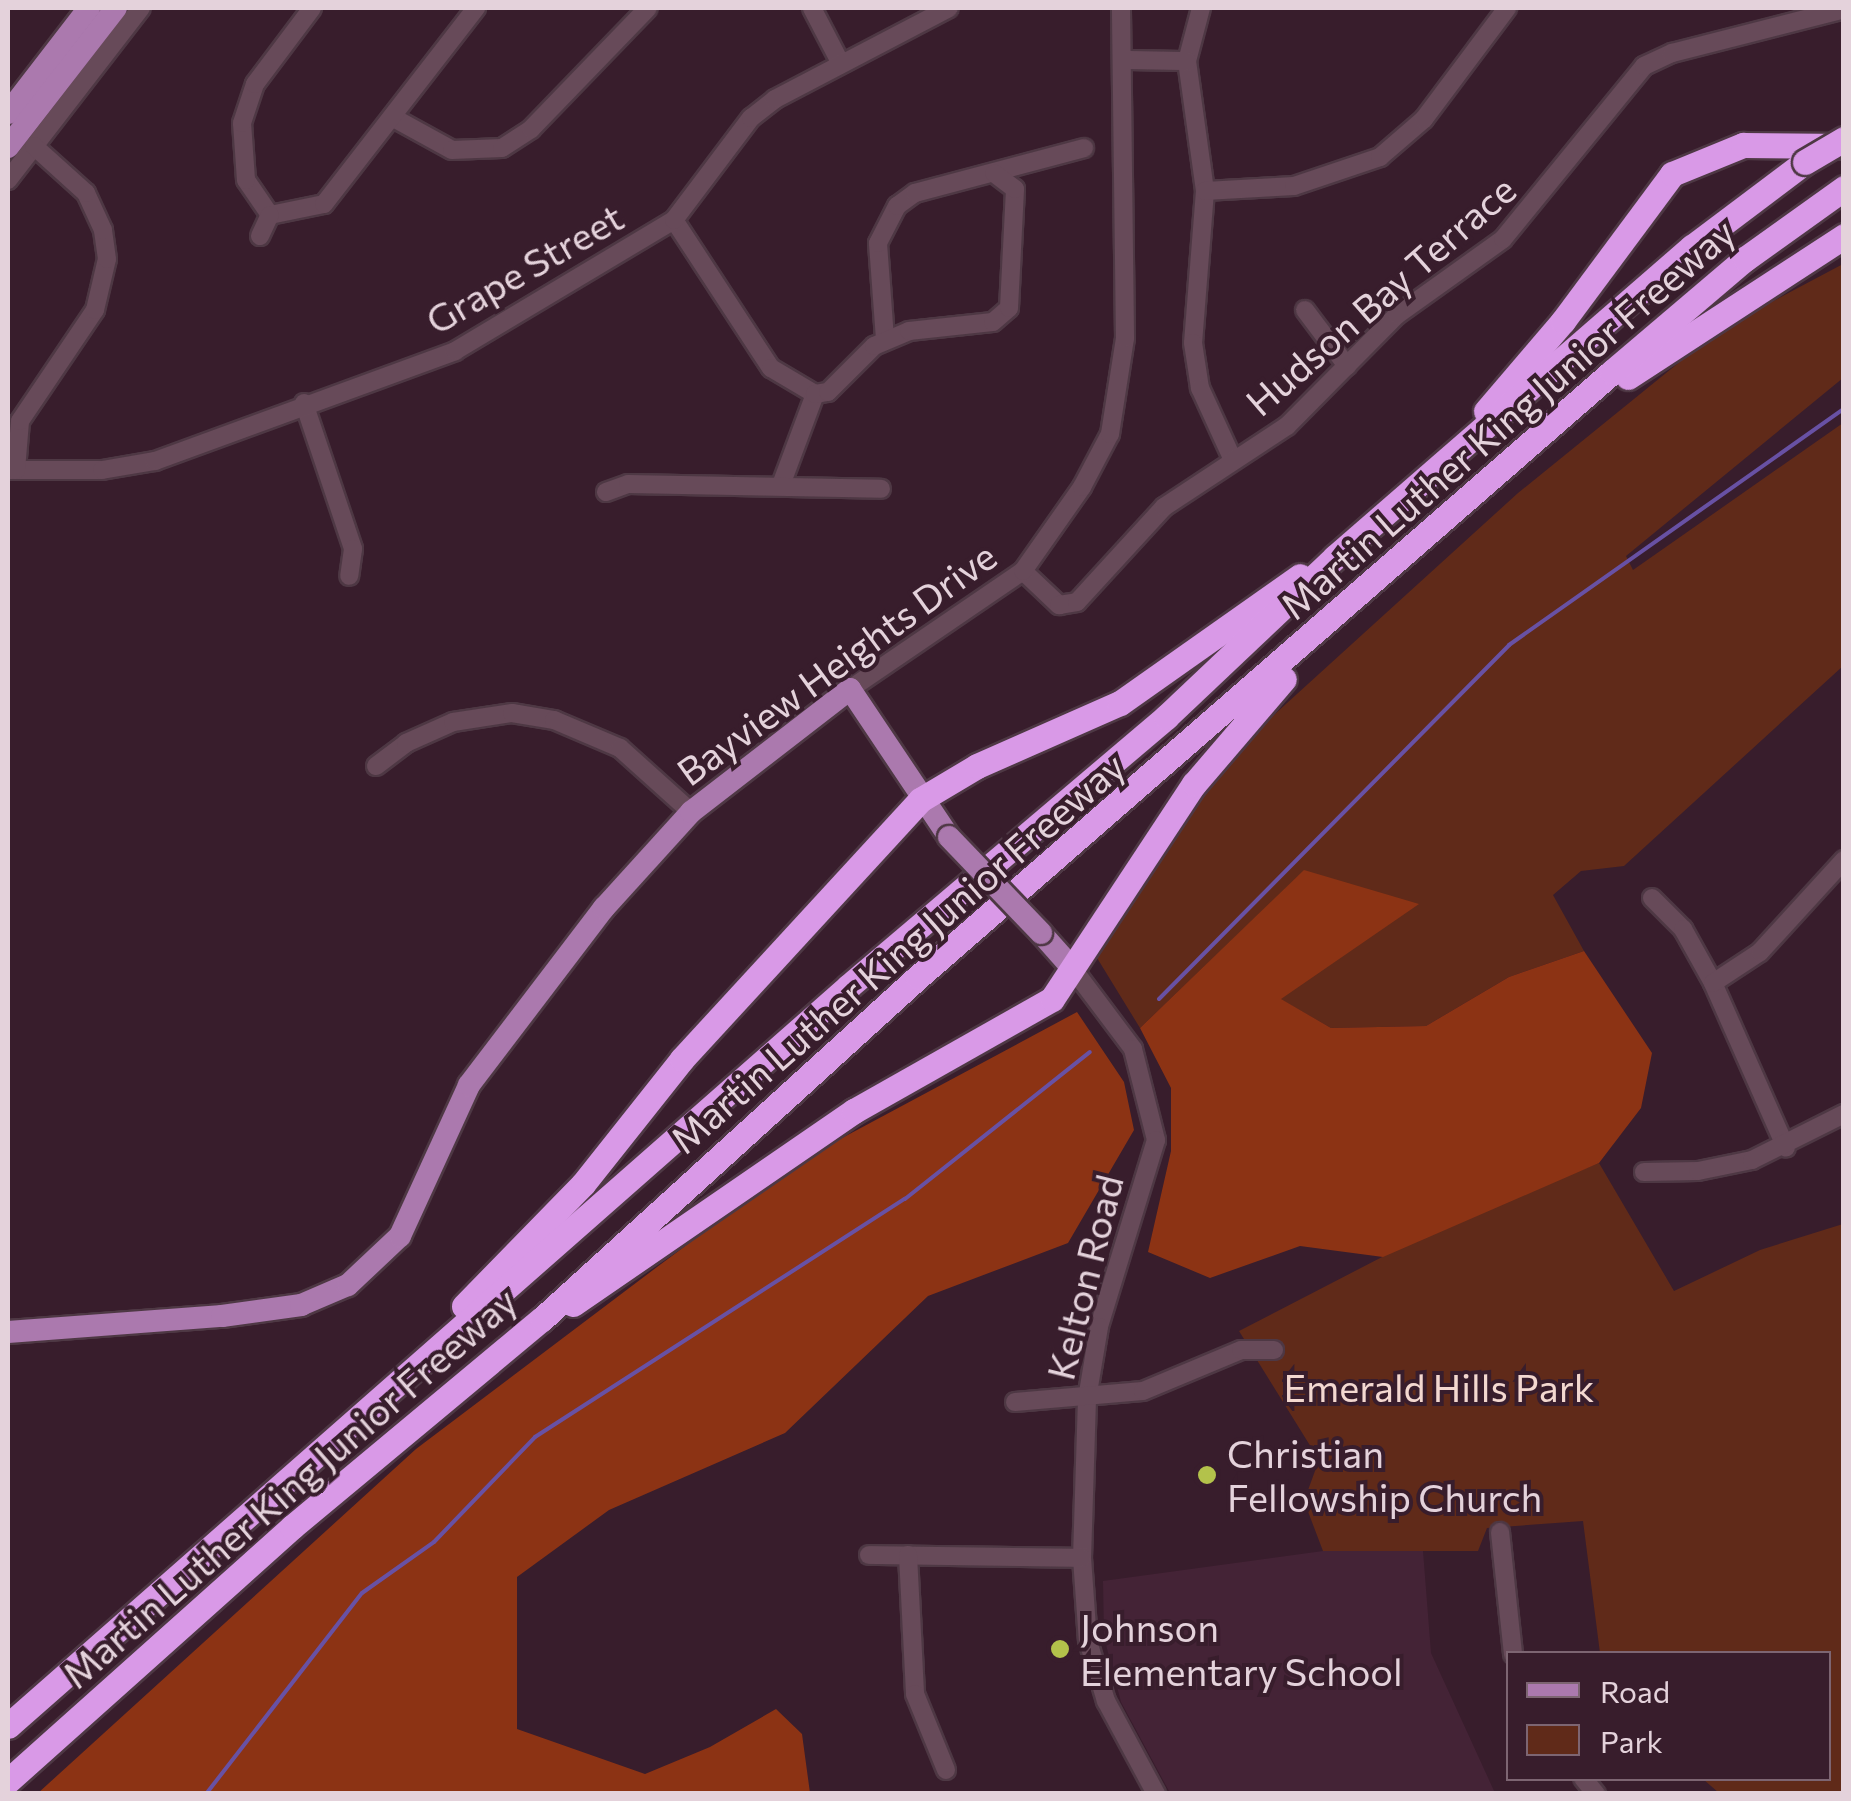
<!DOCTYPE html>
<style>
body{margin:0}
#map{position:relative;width:1851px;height:1801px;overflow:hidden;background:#381d2c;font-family:Commissioner,sans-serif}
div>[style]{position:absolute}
.built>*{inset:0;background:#442336}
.green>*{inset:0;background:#602a19}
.forest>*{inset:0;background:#8c3314}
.stream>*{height:4px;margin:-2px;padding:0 2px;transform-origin:2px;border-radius:2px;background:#6851a4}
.roads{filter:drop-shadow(2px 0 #4e3844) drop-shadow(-2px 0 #4e3844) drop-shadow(0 2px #4e3844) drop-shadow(0 -2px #4e3844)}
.minor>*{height:18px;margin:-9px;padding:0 9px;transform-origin:9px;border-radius:9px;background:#674a59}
.major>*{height:22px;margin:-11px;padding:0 11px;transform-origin:11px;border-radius:11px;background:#ab79ae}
.highway>*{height:25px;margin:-12.5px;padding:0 12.5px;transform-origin:12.5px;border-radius:12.5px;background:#d999e7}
.bridges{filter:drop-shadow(2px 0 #4e3844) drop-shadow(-2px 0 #4e3844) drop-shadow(0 2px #4e3844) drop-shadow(0 -2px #4e3844)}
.major-bridge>*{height:22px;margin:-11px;padding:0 11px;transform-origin:11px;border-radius:11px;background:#ab79ae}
.highway-bridge>*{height:25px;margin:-12.5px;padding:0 12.5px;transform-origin:12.5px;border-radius:12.5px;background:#d999e7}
.dots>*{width:28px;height:28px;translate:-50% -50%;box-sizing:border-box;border:5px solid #381d2c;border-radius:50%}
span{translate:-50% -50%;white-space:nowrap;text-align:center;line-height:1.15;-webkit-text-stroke:8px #381d2c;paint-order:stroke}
.street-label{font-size:38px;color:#e4d2db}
.park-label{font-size:38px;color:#f3d8d0}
.poi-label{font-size:38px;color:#e4d2db}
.left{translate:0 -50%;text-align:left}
.frame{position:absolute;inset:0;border:10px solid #e4d2db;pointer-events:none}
.legend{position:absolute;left:1506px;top:1651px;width:325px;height:130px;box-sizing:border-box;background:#381d2c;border:2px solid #7d6572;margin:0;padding:12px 18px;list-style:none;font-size:30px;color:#e4d2db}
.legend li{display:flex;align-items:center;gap:20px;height:50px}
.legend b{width:50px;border:2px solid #7d6572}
</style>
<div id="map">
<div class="built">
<div style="clip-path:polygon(1323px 1551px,1423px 1551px,1431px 1653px,1495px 1793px,1170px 1793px,1121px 1702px,1104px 1637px,1103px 1581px)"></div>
</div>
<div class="green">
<div style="clip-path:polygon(1843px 264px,1843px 378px,1626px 556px,1633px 570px,1843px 423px,1843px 666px,1624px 866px,1581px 871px,1553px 895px,1584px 951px,1509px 977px,1426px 1026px,1331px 1028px,1280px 999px,1305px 870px,1140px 1028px,1094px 953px,1232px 753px,1518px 493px,1719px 330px)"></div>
<div style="clip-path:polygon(1599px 1163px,1674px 1291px,1760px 1250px,1843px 1224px,1843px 1793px,1719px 1793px,1703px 1779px,1828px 1778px,1828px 1654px,1600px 1653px,1583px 1521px,1487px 1528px,1478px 1551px,1323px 1551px,1304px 1501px,1319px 1460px,1239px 1331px,1442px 1226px)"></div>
</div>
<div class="forest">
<div style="clip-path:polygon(1304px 870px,1419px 904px,1281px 999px,1331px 1028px,1426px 1026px,1509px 977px,1584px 951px,1652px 1053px,1641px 1108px,1599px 1163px,1383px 1257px,1300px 1246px,1210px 1278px,1148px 1252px,1171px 1151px,1171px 1088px,1140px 1028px)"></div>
<div style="clip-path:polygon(1077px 1012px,1124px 1082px,1134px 1130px,1068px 1243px,928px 1296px,785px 1433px,609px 1510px,517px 1577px,517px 1729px,645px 1774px,710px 1747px,776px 1709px,802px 1734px,810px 1793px,37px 1794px,416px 1449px,657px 1267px,801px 1160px)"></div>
</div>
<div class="stream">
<div style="left:1159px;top:999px;width:498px;rotate:-45.3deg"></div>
<div style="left:1509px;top:645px;width:410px;rotate:-35.2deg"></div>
<div style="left:206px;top:1794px;width:254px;rotate:-52.2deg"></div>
<div style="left:362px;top:1593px;width:88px;rotate:-35.3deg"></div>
<div style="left:434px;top:1542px;width:146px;rotate:-46.1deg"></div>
<div style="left:535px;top:1437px;width:440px;rotate:-32.8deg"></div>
<div style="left:905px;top:1199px;width:236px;rotate:-38.5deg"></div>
</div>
<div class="roads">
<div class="minor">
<div style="left:812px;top:8px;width:63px;rotate:62.6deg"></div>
<div style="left:1201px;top:8px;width:55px;rotate:104.8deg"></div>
<div style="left:1187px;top:61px;width:131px;rotate:82.1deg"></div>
<div style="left:1205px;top:191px;width:152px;rotate:94.5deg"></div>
<div style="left:1193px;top:343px;width:46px;rotate:81.2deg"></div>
<div style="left:1200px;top:388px;width:79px;rotate:65.4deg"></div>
<div style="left:1124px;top:60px;width:63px;rotate:0.9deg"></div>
<div style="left:392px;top:117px;width:68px;rotate:28.8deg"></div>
<div style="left:452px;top:150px;width:50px;rotate:-2.3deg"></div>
<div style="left:502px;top:148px;width:35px;rotate:-33deg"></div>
<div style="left:531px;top:129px;width:168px;rotate:-46deg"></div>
<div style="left:8px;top:180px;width:217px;rotate:-52.3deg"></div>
<div style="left:1205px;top:191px;width:89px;rotate:-3.2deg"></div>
<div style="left:1294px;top:186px;width:91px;rotate:-18.6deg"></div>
<div style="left:1380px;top:157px;width:58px;rotate:-40.8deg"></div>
<div style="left:1424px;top:119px;width:139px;rotate:-53.2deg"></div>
<div style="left:270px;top:215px;width:55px;rotate:-11.5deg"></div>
<div style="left:324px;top:204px;width:248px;rotate:-52.2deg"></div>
<div style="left:270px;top:215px;width:42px;rotate:-124.4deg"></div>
<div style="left:246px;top:180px;width:57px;rotate:-94deg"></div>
<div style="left:242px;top:123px;width:41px;rotate:-71.6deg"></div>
<div style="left:255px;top:84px;width:95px;rotate:-53.1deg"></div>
<div style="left:674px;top:220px;width:177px;rotate:56.8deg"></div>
<div style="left:771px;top:368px;width:51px;rotate:30.6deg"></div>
<div style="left:260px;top:236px;width:23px;rotate:-65deg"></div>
<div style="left:1305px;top:310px;width:70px;rotate:53.1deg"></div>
<div style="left:885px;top:339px;width:96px;rotate:-94.2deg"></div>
<div style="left:878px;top:243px;width:42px;rotate:-62.8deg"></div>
<div style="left:897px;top:206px;width:22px;rotate:-36deg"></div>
<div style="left:915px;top:193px;width:175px;rotate:-14.9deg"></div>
<div style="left:304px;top:403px;width:154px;rotate:71.4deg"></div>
<div style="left:353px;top:549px;width:27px;rotate:98deg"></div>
<div style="left:8px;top:470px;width:94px"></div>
<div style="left:102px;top:470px;width:54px;rotate:-9.6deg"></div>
<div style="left:155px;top:461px;width:320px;rotate:-20.1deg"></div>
<div style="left:455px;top:351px;width:255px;rotate:-30.9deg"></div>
<div style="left:674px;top:220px;width:128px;rotate:-53deg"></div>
<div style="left:751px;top:118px;width:31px;rotate:-38deg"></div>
<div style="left:775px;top:99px;width:196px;rotate:-27.6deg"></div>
<div style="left:16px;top:470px;width:49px;rotate:-85.3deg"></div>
<div style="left:20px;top:421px;width:134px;rotate:-56deg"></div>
<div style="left:95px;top:310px;width:52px;rotate:-76.8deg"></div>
<div style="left:107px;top:259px;width:29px;rotate:-98deg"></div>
<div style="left:103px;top:230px;width:41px;rotate:-114.7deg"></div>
<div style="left:86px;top:193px;width:70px;rotate:-137.9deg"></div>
<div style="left:781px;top:485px;width:97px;rotate:-69.5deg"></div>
<div style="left:815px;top:394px;width:13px;rotate:-9deg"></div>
<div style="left:828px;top:392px;width:65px;rotate:-45deg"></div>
<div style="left:874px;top:346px;width:38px;rotate:-23deg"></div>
<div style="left:909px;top:331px;width:84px;rotate:-6.1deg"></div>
<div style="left:993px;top:322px;width:21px;rotate:-41deg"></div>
<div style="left:1009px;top:308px;width:119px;rotate:-87.1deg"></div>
<div style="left:1015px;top:189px;width:26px;rotate:-143deg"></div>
<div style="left:606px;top:492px;width:23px;rotate:-20deg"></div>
<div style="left:628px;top:484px;width:253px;rotate:1.1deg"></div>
<div style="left:1023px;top:571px;width:50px;rotate:43.4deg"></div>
<div style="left:1059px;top:605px;width:18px;rotate:-9deg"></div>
<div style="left:1077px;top:602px;width:129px;rotate:-47.5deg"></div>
<div style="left:1164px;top:507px;width:147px;rotate:-33.4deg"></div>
<div style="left:1287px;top:426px;width:156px;rotate:-45.3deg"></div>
<div style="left:1397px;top:315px;width:130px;rotate:-35.6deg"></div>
<div style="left:1503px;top:239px;width:223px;rotate:-50.8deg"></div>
<div style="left:1644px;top:66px;width:31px;rotate:-25deg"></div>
<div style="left:1672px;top:53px;width:178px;rotate:-14.3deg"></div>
<div style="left:850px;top:689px;width:209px;rotate:-34.3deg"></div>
<div style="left:1023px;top:571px;width:103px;rotate:-54.9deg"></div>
<div style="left:1082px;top:487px;width:60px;rotate:-62.2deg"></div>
<div style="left:1110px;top:434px;width:97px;rotate:-81.1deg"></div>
<div style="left:1125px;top:338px;width:330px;rotate:-90.7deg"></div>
<div style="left:376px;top:766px;width:38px;rotate:-37deg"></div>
<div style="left:406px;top:743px;width:51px;rotate:-24.1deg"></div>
<div style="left:453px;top:722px;width:60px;rotate:-8.7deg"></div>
<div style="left:512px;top:713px;width:43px;rotate:9.5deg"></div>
<div style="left:554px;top:720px;width:72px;rotate:23deg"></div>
<div style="left:620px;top:748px;width:96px;rotate:42deg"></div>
<div style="left:1652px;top:898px;width:44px;rotate:45deg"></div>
<div style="left:1683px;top:929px;width:62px;rotate:60.9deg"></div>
<div style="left:1713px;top:983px;width:180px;rotate:66.1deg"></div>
<div style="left:1073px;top:969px;width:100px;rotate:53.1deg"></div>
<div style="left:1133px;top:1049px;width:94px;rotate:75.8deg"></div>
<div style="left:1156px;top:1140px;width:195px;rotate:107deg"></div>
<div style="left:1099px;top:1327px;width:73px;rotate:99.5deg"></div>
<div style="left:1087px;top:1399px;width:159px;rotate:91.8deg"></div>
<div style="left:1082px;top:1558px;width:83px;rotate:85.9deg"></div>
<div style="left:1088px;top:1641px;width:63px;rotate:73.3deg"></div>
<div style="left:1106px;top:1701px;width:106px;rotate:61.7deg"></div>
<div style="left:1713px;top:983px;width:56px;rotate:-33.4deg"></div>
<div style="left:1760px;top:952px;width:125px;rotate:-47.6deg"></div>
<div style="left:1644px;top:1172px;width:54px;rotate:-1.1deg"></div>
<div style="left:1698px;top:1171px;width:55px;rotate:-11.5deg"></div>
<div style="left:1752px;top:1160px;width:103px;rotate:-26.6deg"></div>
<div style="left:1015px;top:1402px;width:128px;rotate:-4.9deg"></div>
<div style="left:1143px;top:1391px;width:106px;rotate:-22.7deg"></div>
<div style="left:1241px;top:1350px;width:33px"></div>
<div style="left:1500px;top:1532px;width:123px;rotate:83.9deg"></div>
<div style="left:869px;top:1555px;width:213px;rotate:0.8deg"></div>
<div style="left:908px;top:1555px;width:139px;rotate:87.1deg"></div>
<div style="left:915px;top:1694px;width:82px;rotate:67.8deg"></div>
<div style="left:1583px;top:1778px;width:21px;rotate:51deg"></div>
</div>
<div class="major">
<div style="left:8px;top:113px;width:133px;rotate:-52.4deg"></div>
<div style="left:8px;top:147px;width:176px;rotate:-52.2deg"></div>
<div style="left:1041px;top:933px;width:48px;rotate:48.4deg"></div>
<div style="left:8px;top:1332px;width:215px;rotate:-4.3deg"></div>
<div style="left:222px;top:1316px;width:80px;rotate:-7.9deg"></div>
<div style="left:301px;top:1305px;width:51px;rotate:-23.1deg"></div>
<div style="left:348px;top:1285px;width:71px;rotate:-43.3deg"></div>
<div style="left:400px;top:1236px;width:166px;rotate:-65.4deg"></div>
<div style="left:469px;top:1085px;width:223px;rotate:-52.7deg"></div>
<div style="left:604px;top:908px;width:130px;rotate:-47.8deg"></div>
<div style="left:691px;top:812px;width:201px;rotate:-37.7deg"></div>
<div style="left:850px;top:689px;width:178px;rotate:56.2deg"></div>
</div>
<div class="highway">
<div style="left:1628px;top:377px;width:258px;rotate:-33.1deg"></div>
<div style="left:1486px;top:411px;width:118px;rotate:-49.5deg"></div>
<div style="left:1563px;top:321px;width:183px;rotate:-53.4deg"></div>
<div style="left:1672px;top:174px;width:77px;rotate:-22.2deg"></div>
<div style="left:1743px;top:145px;width:101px;rotate:0.6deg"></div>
<div style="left:573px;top:1304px;width:341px;rotate:-34.5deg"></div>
<div style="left:854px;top:1111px;width:227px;rotate:-29.5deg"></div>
<div style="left:1052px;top:999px;width:258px;rotate:-56.6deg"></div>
<div style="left:1194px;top:784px;width:138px;rotate:-49.4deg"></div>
<div style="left:464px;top:1306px;width:170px;rotate:-45.7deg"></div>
<div style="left:583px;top:1184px;width:159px;rotate:-51.6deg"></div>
<div style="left:682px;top:1059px;width:352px;rotate:-47.4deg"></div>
<div style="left:920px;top:800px;width:66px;rotate:-30.8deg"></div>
<div style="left:977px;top:766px;width:156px;rotate:-23.8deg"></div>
<div style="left:1120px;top:703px;width:220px;rotate:-35.2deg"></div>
<div style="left:8px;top:1726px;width:1120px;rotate:-41.34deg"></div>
<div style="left:849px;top:986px;width:416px;rotate:-40.3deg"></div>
<div style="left:1166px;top:717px;width:233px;rotate:-43.4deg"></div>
<div style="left:1335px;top:557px;width:473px;rotate:-41deg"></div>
<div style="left:1692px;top:247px;width:141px;rotate:-37deg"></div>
<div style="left:8px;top:1781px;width:381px;rotate:-41.8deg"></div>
<div style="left:292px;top:1527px;width:325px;rotate:-39.8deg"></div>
<div style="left:542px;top:1319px;width:508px;rotate:-42.29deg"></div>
<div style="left:918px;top:977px;width:921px;rotate:-41.08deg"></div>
<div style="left:1612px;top:372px;width:175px;rotate:-40.4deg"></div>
<div style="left:1745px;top:259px;width:122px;rotate:-35.6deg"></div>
</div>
</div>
<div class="bridges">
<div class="major-bridge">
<div style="left:949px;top:837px;width:133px;rotate:46.2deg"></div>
</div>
<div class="highway-bridge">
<div style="left:1805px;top:162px;width:45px;rotate:-30.5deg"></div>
</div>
</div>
<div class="dots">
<div style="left:1207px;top:1475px;background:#b3c24b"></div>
<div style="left:1060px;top:1649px;background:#b3c24b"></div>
</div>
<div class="street-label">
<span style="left:524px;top:268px;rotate:-30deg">Grape Street</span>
<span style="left:1380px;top:295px;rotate:-41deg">Hudson Bay Terrace</span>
<span style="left:1507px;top:418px;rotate:-41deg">Martin Luther King Junior Freeway</span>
<span style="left:836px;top:663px;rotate:-36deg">Bayview Heights Drive</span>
<span style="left:897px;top:952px;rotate:-41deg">Martin Luther King Junior Freeway</span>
<span style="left:1084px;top:1277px;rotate:-76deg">Kelton Road</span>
<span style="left:289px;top:1487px;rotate:-41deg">Martin Luther King Junior Freeway</span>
</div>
<div class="park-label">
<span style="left:1439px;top:1387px">Emerald Hills Park</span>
</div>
<div class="poi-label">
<span class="left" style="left:1227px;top:1475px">Christian<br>Fellowship Church</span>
<span class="left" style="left:1080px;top:1649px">Johnson<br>Elementary School</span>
</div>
<div class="frame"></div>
<ul class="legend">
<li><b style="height:12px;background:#ab79ae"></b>Road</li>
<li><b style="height:28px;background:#602a19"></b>Park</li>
</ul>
</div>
